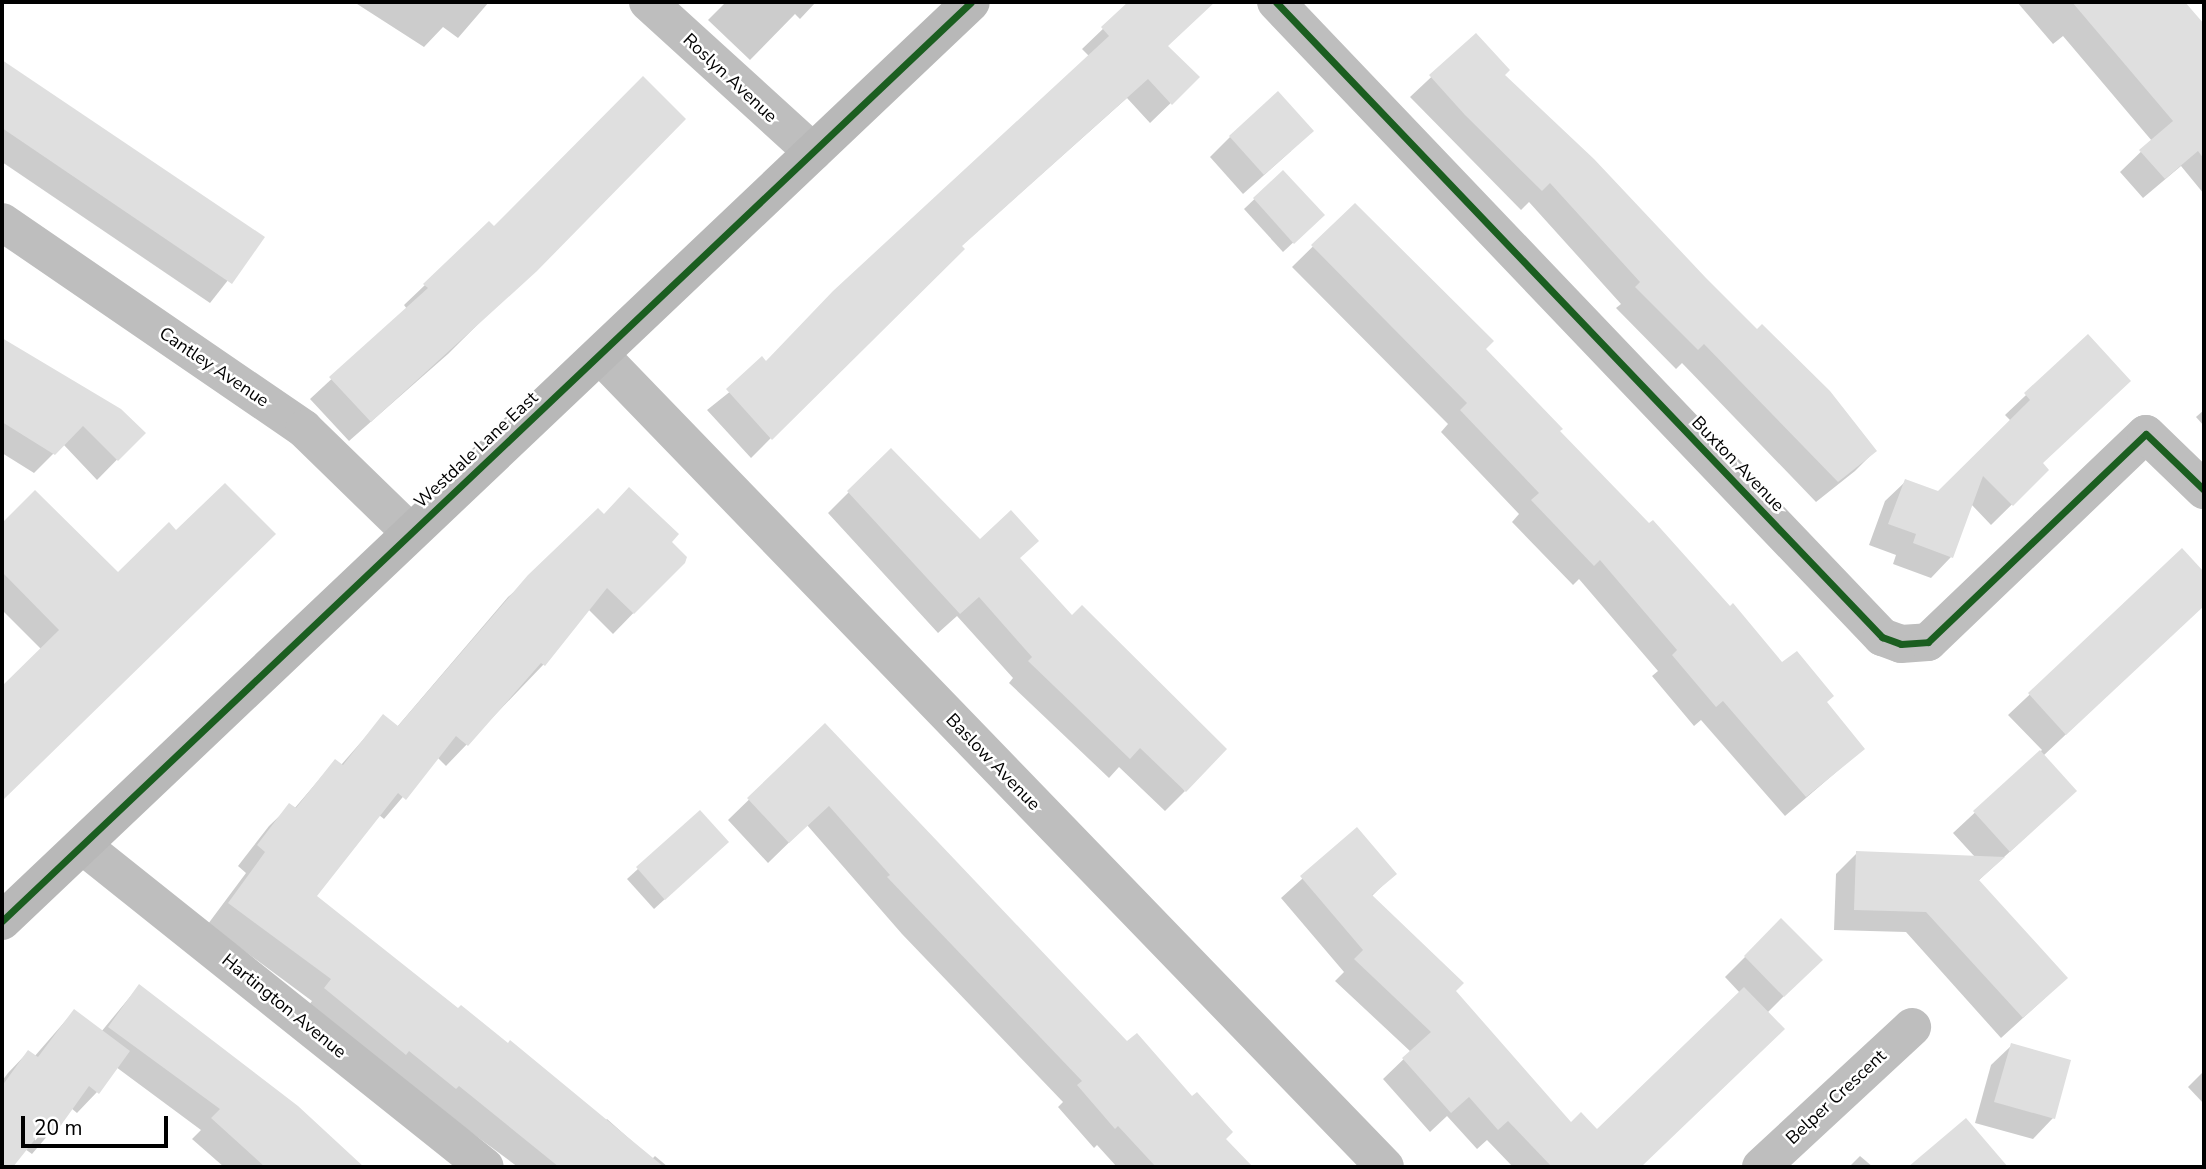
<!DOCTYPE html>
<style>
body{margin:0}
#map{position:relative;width:2206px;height:1169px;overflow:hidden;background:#fff;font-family:"Nunito Sans",sans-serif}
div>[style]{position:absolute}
.shadow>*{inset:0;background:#0003}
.building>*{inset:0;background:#dfdfdf}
.street>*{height:38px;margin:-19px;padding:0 19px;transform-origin:19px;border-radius:19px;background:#bebebe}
.secondary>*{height:38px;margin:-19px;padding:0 19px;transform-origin:19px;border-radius:19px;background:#b8b8b8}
.cycleway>*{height:7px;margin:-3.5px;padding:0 3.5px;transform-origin:3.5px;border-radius:3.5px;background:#1b5e20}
span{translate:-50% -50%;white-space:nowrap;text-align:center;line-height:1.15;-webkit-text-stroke:5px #fff;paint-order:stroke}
.street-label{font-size:18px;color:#000}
.frame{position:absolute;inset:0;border:4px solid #000;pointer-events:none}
.scale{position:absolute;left:21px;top:1116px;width:147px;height:32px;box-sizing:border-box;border:4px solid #000;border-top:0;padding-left:9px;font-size:21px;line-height:24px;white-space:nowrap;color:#000;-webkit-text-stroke:5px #fff;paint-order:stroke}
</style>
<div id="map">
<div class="shadow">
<div style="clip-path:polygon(354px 2px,489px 2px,458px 38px,443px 27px,424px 47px)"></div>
<div style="clip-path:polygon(726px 2px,816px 2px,800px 19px,795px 14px,750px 60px,708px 20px)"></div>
<div style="clip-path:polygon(1131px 2px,1178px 2px,1194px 19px,1167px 46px,1177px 97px,1150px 123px,1127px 98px,960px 247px,751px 458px,707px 410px,766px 363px,1089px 56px,1082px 49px)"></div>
<div style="clip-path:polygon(2017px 2px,2180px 2px,2204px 29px,2204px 194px,2181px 166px,2143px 198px,2120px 172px,2152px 141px,2063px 36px,2053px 44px)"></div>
<div style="clip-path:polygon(1475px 36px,1502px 75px,1875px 451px,1855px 471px,1816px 502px,1682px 363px,1676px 369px,1616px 308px,1621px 304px,1529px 202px,1521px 210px,1410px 97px)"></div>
<div style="clip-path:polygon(2px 63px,262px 237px,210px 303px,2px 162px)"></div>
<div style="clip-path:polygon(684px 119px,448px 354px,349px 441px,310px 399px,407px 309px,404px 305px,425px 285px,493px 228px)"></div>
<div style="clip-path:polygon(1230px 137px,1291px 151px,1243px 194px,1210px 157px)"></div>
<div style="clip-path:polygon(1283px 172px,1312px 225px,1283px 252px,1244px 209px)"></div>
<div style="clip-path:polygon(1355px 205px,1558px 431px,1782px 665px,1825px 703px,1863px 749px,1785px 816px,1701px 720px,1694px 726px,1652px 676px,1658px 671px,1579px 579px,1573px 585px,1512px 522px,1519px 514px,1441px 432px,1448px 424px,1292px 267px)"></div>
<div style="clip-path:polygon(2088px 336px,2041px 464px,2047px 470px,1991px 525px,1971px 504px,1951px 557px,1931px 578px,1893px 564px,1896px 555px,1869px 545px,1885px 501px,1906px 481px,1938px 493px,2011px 421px,2005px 415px)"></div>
<div style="clip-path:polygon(2px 340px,120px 411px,143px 433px,97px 480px,63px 444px,34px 473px,2px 453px)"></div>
<div style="clip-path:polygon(2204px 410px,2204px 426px,2196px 417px)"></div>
<div style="clip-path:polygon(891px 450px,979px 541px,1185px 791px,1165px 811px,1119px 767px,1109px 778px,1009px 683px,1013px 678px,957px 616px,938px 633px,828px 513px)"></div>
<div style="clip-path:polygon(35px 492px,118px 575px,176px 532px,273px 534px,2px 800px,2px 689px,42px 650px,2px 610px,2px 526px)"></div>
<div style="clip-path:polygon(603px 516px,669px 542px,683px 562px,613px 634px,588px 609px,543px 665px,446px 766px,437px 757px,384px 819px,379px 815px,315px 896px,603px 1123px,607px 1119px,652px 1159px,655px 1156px,668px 1167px,518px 1167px,305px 1010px,312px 1001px,208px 924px,246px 873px,238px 866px,269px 826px,290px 806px,294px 809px,335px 761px,341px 765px,383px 717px,397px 727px,508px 597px)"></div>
<div style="clip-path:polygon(2182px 551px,2204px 575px,2204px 604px,2043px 756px,2054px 811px,1978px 881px,2045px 998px,2001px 1038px,1906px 932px,1834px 930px,1836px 874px,1857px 853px,1975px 857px,1953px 833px,2042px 750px,2008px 715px)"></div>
<div style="clip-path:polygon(825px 726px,1127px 1044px,1250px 1167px,1117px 1167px,1097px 1145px,1094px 1148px,1058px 1107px,1063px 1102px,902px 934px,807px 825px,768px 863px,728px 820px)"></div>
<div style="clip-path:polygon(700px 812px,717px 852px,654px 909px,627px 879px)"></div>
<div style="clip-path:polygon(1356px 830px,1394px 874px,1371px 897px,1571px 1124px,1597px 1132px,1740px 993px,1725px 977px,1781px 921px,1820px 960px,1767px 1013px,1762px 1049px,1640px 1167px,1513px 1167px,1487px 1140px,1477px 1149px,1447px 1116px,1430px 1132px,1383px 1079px,1411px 1052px,1335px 981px,1344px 972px,1281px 898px)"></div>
<div style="clip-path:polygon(139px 986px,297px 1107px,362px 1167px,224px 1167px,192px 1139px,201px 1130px,116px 1067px,97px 1092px,77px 1113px,71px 1108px,32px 1154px,25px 1149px,10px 1167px,2px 1167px,2px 1081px,8px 1073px,28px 1052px,34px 1057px,74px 1011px,101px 1032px)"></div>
<div style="clip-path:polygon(2012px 1045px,2053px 1118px,2033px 1139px,1975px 1123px,1991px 1065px)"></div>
<div style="clip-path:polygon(2204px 1071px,2204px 1104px,2188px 1087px)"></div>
<div style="clip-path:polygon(1860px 1156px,1873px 1167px,1849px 1167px)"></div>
</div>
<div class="building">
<div style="clip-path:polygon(1128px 2px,1215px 2px,1168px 46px,1200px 77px,1172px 105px,1148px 79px,962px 246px,965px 249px,772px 440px,726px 389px,762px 356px,766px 361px,833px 291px,1109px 36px,1101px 27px)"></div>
<div style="clip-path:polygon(2072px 2px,2185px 2px,2204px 24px,2204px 159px,2198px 151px,2165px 179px,2139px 150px,2173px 121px)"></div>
<div style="clip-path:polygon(1476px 33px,1510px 70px,1505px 75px,1594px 159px,1706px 278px,1757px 329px,1762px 324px,1830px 391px,1877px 451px,1838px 482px,1704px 344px,1698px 350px,1635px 287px,1640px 282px,1550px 183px,1542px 191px,1465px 115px,1429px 75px)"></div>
<div style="clip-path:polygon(2px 60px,265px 237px,232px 284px,2px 128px)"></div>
<div style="clip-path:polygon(643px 76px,686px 119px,537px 271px,371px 422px,329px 377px,428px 288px,423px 284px,489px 221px,494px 226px)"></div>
<div style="clip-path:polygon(1278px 91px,1314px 131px,1264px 175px,1229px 136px)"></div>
<div style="clip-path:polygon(1283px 170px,1325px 215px,1294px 244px,1253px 198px)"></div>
<div style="clip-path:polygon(1355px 203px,1494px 341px,1486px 349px,1563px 429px,1560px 431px,1649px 523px,1653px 520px,1730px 606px,1733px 603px,1782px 662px,1797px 651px,1834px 696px,1827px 702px,1865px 749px,1806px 797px,1723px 701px,1716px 707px,1672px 655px,1677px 650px,1600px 560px,1594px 566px,1531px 500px,1539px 493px,1460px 410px,1467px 403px,1311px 245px)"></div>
<div style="clip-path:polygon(2088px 334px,2131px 381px,2043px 463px,2049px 470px,2013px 506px,1983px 476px,1953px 558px,1913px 543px,1916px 534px,1888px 524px,1905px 479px,1938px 491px,2030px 400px,2024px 393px)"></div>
<div style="clip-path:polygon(2px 338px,121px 409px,146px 433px,118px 461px,83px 426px,55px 455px,2px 422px)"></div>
<div style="clip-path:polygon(891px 448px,980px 539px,1011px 510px,1039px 541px,1020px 558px,1072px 615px,1082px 605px,1227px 749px,1186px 792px,1140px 748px,1130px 759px,1028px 661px,1032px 657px,979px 597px,960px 614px,847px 491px)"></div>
<div style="clip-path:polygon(225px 483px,276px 534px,2px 801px,2px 686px,59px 630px,2px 572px,2px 523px,35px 490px,118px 572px,169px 522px,176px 530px)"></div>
<div style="clip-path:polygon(629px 487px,679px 534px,672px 542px,687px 557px,685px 563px,634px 614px,607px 588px,545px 666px,541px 663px,468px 746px,456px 736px,406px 800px,398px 793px,317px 896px,458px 1008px,461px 1005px,508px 1043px,510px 1040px,664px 1167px,559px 1167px,459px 1086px,456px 1089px,409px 1051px,406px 1055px,324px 988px,331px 979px,228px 903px,265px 852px,257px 845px,289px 803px,296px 808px,335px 759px,343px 765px,383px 714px,398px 726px,528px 575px,598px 508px,604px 514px)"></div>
<div style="clip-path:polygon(2182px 548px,2204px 572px,2204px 606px,2066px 735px,2028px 693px)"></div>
<div style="clip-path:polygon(825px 723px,1127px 1041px,1137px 1033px,1192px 1096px,1197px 1092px,1233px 1132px,1226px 1139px,1253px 1167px,1156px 1167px,1118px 1126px,1115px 1129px,1077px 1085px,1082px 1081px,887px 877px,890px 875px,829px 806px,789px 843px,747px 798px)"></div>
<div style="clip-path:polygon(2040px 750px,2077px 791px,2010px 852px,1973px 811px)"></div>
<div style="clip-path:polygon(700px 810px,729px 842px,665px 900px,636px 867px)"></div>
<div style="clip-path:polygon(1357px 827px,1397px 874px,1372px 895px,1464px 983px,1456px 991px,1571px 1122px,1581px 1112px,1597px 1129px,1744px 987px,1785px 1029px,1641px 1167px,1552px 1167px,1508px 1121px,1498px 1130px,1469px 1097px,1451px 1113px,1402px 1058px,1431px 1032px,1354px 959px,1363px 950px,1300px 876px)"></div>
<div style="clip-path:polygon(1856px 851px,2005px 857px,1979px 880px,2068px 978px,2023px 1018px,1926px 912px,1854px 910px)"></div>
<div style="clip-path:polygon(1781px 918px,1823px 960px,1784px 997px,1744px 956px)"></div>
<div style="clip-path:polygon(139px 984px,298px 1106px,364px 1167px,265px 1167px,211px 1118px,220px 1109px,108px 1027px)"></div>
<div style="clip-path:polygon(74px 1009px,130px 1051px,99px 1094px,89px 1086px,54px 1135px,44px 1128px,13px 1167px,2px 1167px,2px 1086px,28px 1050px,38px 1057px)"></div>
<div style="clip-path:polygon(2011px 1043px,2071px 1060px,2055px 1119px,1994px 1102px)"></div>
<div style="clip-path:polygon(1966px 1118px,2008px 1167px,1908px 1167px)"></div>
</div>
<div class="street">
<div style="left:648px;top:2px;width:223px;rotate:42.3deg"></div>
<div style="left:1276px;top:2px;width:878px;rotate:46.34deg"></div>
<div style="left:1882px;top:637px;width:20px;rotate:20deg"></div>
<div style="left:1901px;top:644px;width:27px;rotate:-4deg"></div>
<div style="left:1928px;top:642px;width:301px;rotate:-43.7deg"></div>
<div style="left:2146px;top:434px;width:81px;rotate:44deg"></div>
<div style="left:2px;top:222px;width:366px;rotate:34.4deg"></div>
<div style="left:304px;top:429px;width:148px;rotate:44.2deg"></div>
<div style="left:601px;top:356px;width:1128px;rotate:45.97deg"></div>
<div style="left:83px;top:846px;width:514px;rotate:38.61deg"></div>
<div style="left:1761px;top:1167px;width:206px;rotate:-42.8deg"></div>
</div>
<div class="secondary">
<div style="left:2px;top:921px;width:1335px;rotate:-43.48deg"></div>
</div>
<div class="cycleway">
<div style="left:1276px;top:2px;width:878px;rotate:46.34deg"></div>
<div style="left:1882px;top:637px;width:20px;rotate:20deg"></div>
<div style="left:1901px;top:644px;width:27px;rotate:-4deg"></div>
<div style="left:1928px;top:642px;width:301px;rotate:-43.7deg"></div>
<div style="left:2146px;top:434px;width:81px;rotate:44deg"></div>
<div style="left:2px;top:921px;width:1335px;rotate:-43.48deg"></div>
</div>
<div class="street-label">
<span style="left:730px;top:78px;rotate:43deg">Roslyn Avenue</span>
<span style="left:214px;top:367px;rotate:34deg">Cantley Avenue</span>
<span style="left:476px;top:450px;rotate:-43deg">Westdale Lane East</span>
<span style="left:1738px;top:464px;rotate:46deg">Buxton Avenue</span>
<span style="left:993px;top:762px;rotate:46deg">Baslow Avenue</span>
<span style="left:284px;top:1006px;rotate:39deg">Hartington Avenue</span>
<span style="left:1836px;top:1097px;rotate:-43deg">Belper Crescent</span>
</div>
<div class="frame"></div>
<div class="scale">20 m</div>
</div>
